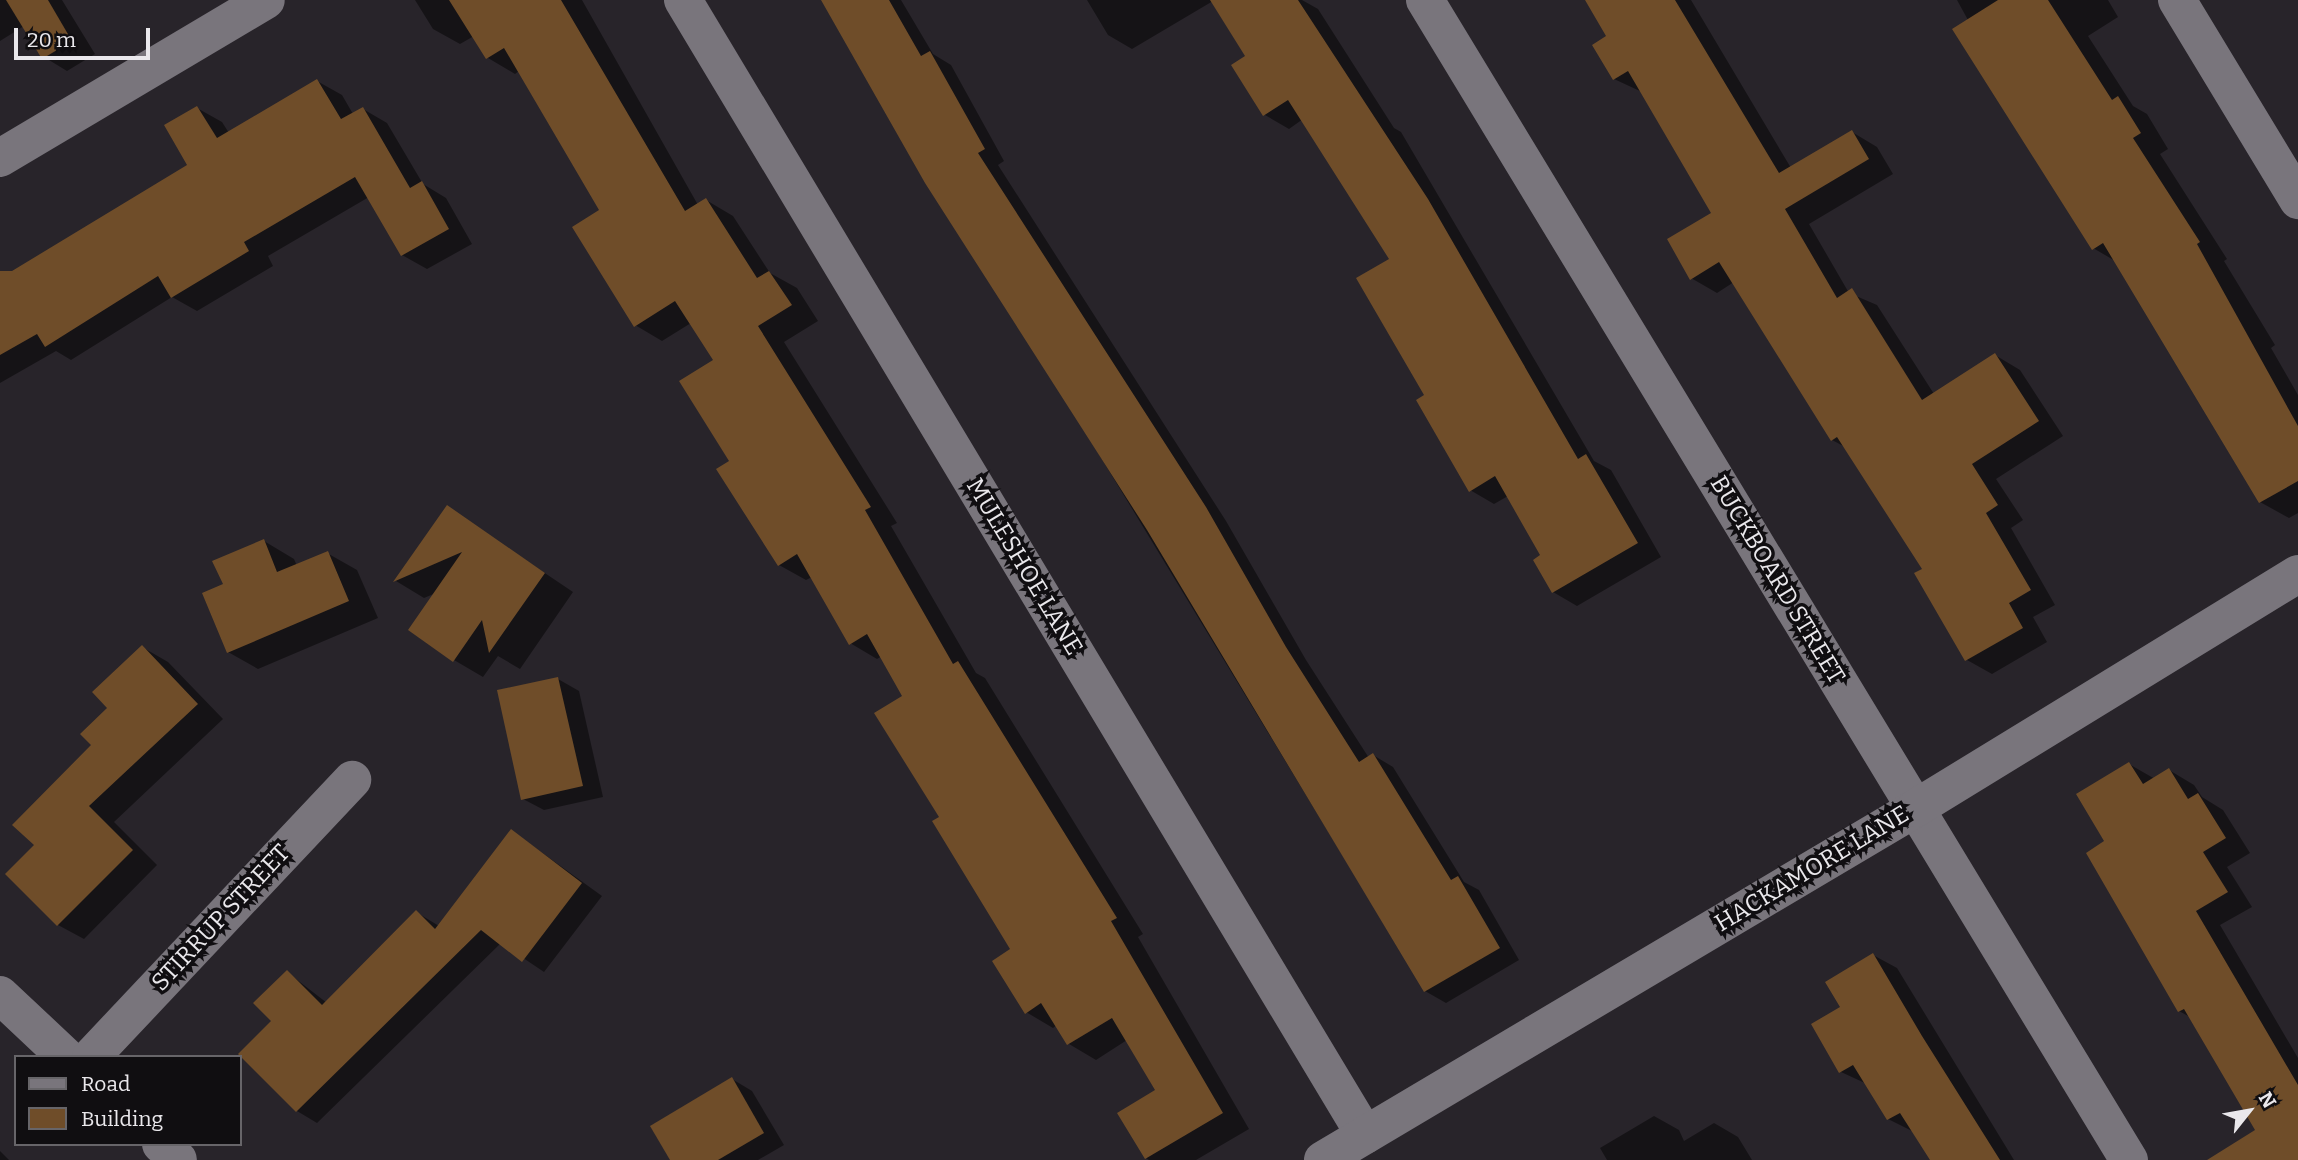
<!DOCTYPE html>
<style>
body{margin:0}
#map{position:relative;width:2298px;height:1160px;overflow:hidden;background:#28242a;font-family:Bitter,serif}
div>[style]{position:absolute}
.shadow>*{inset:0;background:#0007}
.building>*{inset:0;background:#6f4d29}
.minor>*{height:38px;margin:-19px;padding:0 19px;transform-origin:19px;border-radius:19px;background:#79757c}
span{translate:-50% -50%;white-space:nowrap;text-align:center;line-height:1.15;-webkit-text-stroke:7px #100e11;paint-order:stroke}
.street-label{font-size:24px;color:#eae8ec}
.legend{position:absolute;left:14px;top:1055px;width:228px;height:91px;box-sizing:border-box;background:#100e11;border:2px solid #676569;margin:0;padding:9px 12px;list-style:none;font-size:21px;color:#eae8ec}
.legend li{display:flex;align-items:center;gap:14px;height:35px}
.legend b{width:35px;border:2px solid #676569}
.north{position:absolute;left:2214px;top:1076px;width:70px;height:70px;-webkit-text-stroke:5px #100e11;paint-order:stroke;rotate:59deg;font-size:19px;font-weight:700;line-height:28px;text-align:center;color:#eae8ec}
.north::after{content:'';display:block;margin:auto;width:24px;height:32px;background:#eae8ec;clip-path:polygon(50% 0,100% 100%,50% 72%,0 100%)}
.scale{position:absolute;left:14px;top:28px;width:136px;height:32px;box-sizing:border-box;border:4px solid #eae8ec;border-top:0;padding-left:9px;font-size:21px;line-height:24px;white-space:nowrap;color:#eae8ec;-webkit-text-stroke:5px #100e11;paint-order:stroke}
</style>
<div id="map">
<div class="shadow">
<div style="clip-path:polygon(0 0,62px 0,95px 54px,67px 71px,44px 57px,24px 26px,0 41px)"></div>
<div style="clip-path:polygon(415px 0,582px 0,698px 205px,706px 200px,733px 216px,770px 273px,797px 288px,818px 321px,784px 342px,897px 523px,891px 526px,976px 673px,985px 678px,1143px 934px,1138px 937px,1249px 1129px,1196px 1160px,1149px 1160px,1146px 1158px,1158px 1091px,1127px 1040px,1096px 1060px,1069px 1044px,1057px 1025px,1053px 1028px,1026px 1012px,1012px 950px,941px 818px,905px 696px,882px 656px,877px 659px,850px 643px,812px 577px,806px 580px,779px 565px,715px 360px,691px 323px,662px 341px,635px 325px,602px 211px,519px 71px,515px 74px,488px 58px,474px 36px,460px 44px,433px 29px)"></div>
<div style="clip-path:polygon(823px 0,901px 0,933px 54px,951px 65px,1004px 161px,998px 165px,1226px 521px,1306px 660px,1369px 758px,1373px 755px,1393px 767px,1464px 882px,1479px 890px,1519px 960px,1446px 1003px,1425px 991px)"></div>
<div style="clip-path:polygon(1087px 0,1302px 0,1318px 9px,1394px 128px,1401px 132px,1594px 461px,1611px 470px,1661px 557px,1577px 606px,1553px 592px,1542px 556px,1508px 496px,1494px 504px,1470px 490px,1427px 396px,1392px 260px,1303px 119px,1289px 129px,1265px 115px,1248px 56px,1213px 1px,1132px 49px,1108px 35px)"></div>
<div style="clip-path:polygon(1587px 0,1691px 0,1791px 168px,1852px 132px,1877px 147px,1893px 174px,1809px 224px,1849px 293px,1877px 305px,1934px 394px,1995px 355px,2020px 370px,2063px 436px,1996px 479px,2023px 520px,2011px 528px,2055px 605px,2033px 617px,2047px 642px,1992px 674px,1967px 660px,1924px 569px,1847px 448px,1832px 440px,1734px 282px,1717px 293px,1691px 278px,1714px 214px,1642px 92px,1614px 79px,1608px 37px)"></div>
<div style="clip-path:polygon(1957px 0,2108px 0,2118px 17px,2088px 36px,2133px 106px,2147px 114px,2168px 149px,2160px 154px,2227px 259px,2224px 261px,2275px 345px,2271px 348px,2298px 395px,2298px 513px,2289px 518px,2260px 502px,2117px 262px,2093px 248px)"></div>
<div style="clip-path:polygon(317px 81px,342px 95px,353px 114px,363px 109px,387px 123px,423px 184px,446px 198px,472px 244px,427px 269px,402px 255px,369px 197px,268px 256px,273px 266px,197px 311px,172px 297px,71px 360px,56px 351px,0 383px,0 280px,190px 166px,197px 108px,222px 122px,229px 133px)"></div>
<div style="clip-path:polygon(447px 507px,573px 592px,520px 669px,498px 656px,483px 677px,454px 660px,436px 593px,424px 598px,396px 581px)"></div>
<div style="clip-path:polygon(264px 541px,294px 559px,297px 566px,327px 553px,357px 570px,378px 618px,258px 669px,228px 652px,225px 585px)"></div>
<div style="clip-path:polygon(142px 647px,168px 662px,223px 719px,114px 822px,157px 865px,84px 939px,58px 925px,36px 845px,94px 745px)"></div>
<div style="clip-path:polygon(558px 679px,579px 691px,603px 797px,544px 810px,523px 799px)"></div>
<div style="clip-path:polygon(2129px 764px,2155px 779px,2169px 770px,2194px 785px,2202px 797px,2223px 810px,2250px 853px,2227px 867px,2252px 907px,2220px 925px,2298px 1058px,2298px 1160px,2222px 1160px,2257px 1130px,2190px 1017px,2179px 1011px,2107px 841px)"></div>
<div style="clip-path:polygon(512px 831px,602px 896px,544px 972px,501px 943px,317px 1123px,297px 1111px,274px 1021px,287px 972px,327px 1003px,416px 912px,439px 926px)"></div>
<div style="clip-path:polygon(1873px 955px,1897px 968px,2014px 1160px,1932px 1160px,1914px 1132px,1888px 1119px,1867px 1084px,1841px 1072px,1842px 1008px)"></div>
<div style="clip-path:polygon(732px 1079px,752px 1091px,784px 1145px,758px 1160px,672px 1160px)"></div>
<div style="clip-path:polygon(1654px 1116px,1679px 1130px,1684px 1141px,1714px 1123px,1738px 1137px,1752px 1160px,1607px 1160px,1600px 1148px)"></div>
<div style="clip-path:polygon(0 1151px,9px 1160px,0 1160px)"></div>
</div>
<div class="building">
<div style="clip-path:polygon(6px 0,48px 0,72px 41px,42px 59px)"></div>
<div style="clip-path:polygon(449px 0,561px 0,685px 211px,706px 198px,757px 278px,769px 271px,792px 305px,758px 326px,871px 507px,865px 510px,953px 664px,958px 661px,1117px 918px,1111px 921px,1223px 1113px,1145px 1159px,1117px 1113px,1155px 1090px,1112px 1018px,1067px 1045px,1041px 1003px,1025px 1014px,992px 961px,1010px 949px,932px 821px,939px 817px,874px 713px,902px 696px,867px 634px,849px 645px,797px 554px,778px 566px,716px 469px,729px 461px,679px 381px,713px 360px,675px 301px,634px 327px,572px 227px,599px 210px,504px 48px,486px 59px)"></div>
<div style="clip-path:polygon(821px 0,889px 0,921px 56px,930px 51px,985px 149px,978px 153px,1206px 507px,1286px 647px,1359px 762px,1373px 753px,1451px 880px,1458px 876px,1500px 948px,1424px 992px,1147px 530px,925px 183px)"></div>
<div style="clip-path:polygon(1210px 0,1298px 0,1428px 199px,1578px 459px,1586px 454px,1638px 543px,1552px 593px,1533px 560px,1540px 555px,1495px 476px,1469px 492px,1416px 400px,1424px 395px,1356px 278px,1389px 259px,1288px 100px,1263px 116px,1231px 65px,1245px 56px)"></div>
<div style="clip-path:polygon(1585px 0,1675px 0,1779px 173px,1852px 130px,1869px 159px,1785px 209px,1837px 298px,1852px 288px,1922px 400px,1995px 353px,2039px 421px,1972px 464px,1998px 505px,1986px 513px,2031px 590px,2009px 603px,2023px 628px,1965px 661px,1914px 573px,1922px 569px,1837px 437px,1831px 441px,1719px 262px,1690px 280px,1667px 239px,1711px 213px,1628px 71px,1613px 80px,1592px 45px,1606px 36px)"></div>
<div style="clip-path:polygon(1998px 0,2048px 0,2112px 100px,2118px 96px,2141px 133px,2133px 138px,2200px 242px,2197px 244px,2298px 426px,2298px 481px,2259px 503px,2103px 243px,2092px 250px,1952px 29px)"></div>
<div style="clip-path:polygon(317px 79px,341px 119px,363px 107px,410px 188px,422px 181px,449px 229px,401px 256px,355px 177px,244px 242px,249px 251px,171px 298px,158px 276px,45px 347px,37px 334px,0 355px,0 271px,12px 271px,187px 165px,164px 125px,197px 106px,217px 138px)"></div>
<div style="clip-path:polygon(447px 505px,545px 573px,489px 653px,482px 620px,453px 662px,408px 630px,462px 552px,393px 582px)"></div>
<div style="clip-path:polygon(264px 539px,277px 572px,328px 551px,349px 601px,227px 653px,202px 593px,223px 584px,212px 561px)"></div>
<div style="clip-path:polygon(142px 645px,198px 704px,89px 806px,133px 850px,57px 926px,5px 874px,34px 845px,12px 825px,91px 745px,80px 734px,107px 708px,92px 692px)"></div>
<div style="clip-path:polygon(558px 677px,583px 786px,521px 800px,497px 690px)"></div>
<div style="clip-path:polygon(2129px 762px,2143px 784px,2169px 768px,2188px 799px,2198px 793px,2226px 838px,2203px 852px,2228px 892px,2196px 911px,2298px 1085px,2298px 1160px,2207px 1160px,2255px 1130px,2184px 1009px,2178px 1012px,2086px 853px,2104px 841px,2076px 794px)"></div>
<div style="clip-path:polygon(511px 829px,582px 883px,522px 962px,481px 930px,296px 1112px,238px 1054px,271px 1021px,253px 1003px,287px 970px,322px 1005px,416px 910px,435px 929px)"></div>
<div style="clip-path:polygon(1873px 953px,1922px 1036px,2000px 1160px,1930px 1160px,1900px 1113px,1887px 1120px,1853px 1065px,1839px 1073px,1811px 1024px,1840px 1007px,1825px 982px)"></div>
<div style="clip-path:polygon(732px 1077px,764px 1133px,718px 1160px,670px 1160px,650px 1126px)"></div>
</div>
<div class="minor">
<div style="left:683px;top:0;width:1324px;rotate:59deg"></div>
<div style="left:1425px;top:0;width:1357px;rotate:58.75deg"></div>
<div style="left:2177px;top:0;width:234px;rotate:58.8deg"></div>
<div style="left:0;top:158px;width:309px;rotate:-30.7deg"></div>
<div style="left:0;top:995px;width:91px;rotate:43.2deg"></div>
<div style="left:91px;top:1057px;width:381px;rotate:-46.7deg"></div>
<div style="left:161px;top:1144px;width:23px;rotate:43deg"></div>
<div style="left:1323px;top:1160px;width:690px;rotate:-30.69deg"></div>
<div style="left:1916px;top:808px;width:448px;rotate:-31.5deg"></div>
</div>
<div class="street-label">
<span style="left:1024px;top:567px;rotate:59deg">MULESHOE LANE</span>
<span style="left:1777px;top:580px;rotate:59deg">BUCKBOARD STREET</span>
<span style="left:1812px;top:869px;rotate:-31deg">HACKAMORE LANE</span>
<span style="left:221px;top:918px;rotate:-47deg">STIRRUP STREET</span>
</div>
<ul class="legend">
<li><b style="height:9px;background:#79757c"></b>Road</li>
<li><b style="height:19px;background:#6f4d29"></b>Building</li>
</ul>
<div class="north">N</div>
<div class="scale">20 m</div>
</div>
